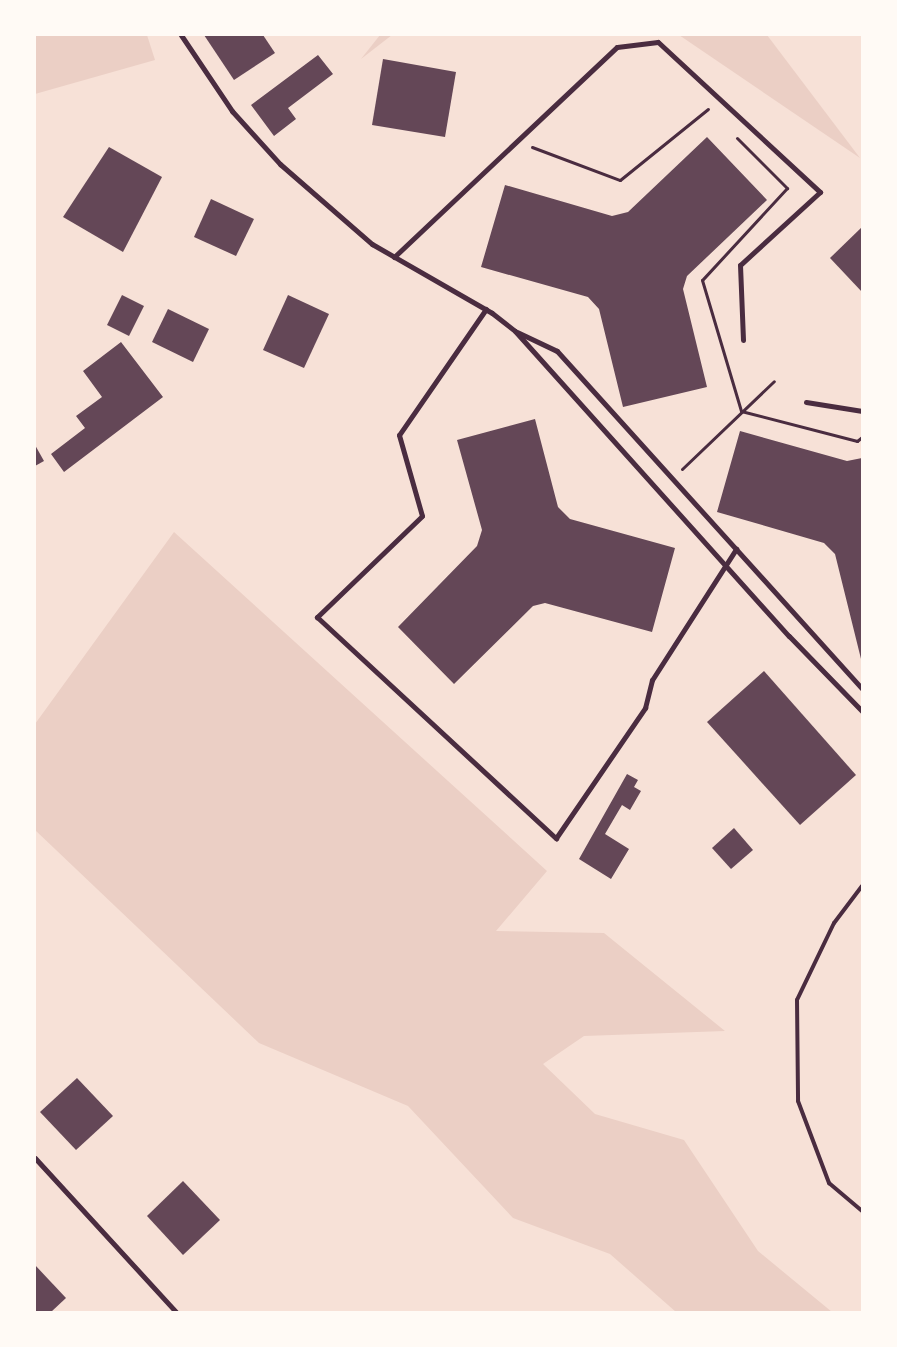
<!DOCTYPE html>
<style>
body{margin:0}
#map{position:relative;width:897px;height:1347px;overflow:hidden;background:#f7e1d7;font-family:Lato,sans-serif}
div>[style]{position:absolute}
.green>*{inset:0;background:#ebcfc5}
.building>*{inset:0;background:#644757}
.path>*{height:3px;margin:-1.5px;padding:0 1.5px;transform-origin:1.5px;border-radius:1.5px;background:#4a2c40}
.service>*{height:4px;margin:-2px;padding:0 2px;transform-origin:2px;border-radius:2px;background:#4a2c40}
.minor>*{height:5px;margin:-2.5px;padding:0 2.5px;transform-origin:2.5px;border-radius:2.5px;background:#4a2c40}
span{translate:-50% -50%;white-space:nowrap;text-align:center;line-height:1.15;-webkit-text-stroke:5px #fffaf5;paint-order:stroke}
.frame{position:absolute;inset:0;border:36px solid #fffaf5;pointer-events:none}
</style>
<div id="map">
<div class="green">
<div style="clip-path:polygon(35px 35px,147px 35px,155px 60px,35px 94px)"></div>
<div style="clip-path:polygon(380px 35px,392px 35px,361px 59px)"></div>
<div style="clip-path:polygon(679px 35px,767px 35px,860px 158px)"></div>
<div style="clip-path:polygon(174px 532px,547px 871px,496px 931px,604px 933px,725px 1031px,584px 1036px,543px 1064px,595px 1114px,684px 1140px,758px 1251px,832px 1312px,676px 1312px,610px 1254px,513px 1218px,408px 1106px,259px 1043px,35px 830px,35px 724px)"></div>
</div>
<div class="building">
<div style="clip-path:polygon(204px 35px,263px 35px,275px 53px,234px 80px)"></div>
<div style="clip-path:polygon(318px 55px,333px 74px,288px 108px,296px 119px,274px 136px,251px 105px)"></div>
<div style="clip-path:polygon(383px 59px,456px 72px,445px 137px,372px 125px)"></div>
<div style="clip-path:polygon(707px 137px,767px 200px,687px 276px,683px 289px,707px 387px,623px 407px,599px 309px,588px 297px,481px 267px,505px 185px,612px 216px,628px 212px)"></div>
<div style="clip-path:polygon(109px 147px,162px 177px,123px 252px,63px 217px)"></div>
<div style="clip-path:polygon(211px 199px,254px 219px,236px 256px,194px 237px)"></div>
<div style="clip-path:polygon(862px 227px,862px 292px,830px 258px)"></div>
<div style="clip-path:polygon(122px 295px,144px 306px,129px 336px,107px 325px)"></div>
<div style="clip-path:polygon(288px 295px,329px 314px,304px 368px,263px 350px)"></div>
<div style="clip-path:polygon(168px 309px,209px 329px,193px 362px,152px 342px)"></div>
<div style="clip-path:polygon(121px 342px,163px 397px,64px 472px,51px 454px,85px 428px,76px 416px,102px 397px,83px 371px)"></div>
<div style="clip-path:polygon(535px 419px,558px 507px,570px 519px,675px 548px,652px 632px,545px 603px,533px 606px,454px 684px,398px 627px,477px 546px,482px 530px,457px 440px)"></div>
<div style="clip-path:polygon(740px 431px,847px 461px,862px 458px,862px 663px,835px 554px,824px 543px,717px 512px)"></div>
<div style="clip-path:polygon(35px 445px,44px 461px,35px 466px)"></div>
<div style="clip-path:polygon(764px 671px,856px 775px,800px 825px,707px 722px)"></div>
<div style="clip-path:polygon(627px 774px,638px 780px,634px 787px,641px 791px,630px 810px,622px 805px,605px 834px,629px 849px,611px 879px,579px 859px)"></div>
<div style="clip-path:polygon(734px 828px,753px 850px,731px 869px,712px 848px)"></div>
<div style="clip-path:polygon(77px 1078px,113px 1116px,76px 1150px,40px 1112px)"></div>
<div style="clip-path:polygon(183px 1181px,220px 1220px,183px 1255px,147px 1216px)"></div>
<div style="clip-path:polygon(35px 1265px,66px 1298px,51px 1312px,35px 1312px)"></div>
</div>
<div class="path">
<div style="left:737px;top:138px;width:71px;rotate:45deg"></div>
<div style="left:787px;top:188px;width:125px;rotate:132.7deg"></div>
<div style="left:702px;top:280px;width:137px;rotate:73.4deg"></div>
<div style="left:741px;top:411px;width:120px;rotate:14.5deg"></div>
<div style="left:857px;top:441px;width:6px;rotate:-39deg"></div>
<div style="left:532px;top:147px;width:94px;rotate:20.6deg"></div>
<div style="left:620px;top:180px;width:113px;rotate:-38.9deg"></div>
<div style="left:682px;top:469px;width:127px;rotate:-43.7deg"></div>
</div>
<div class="service">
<div style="left:862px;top:886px;width:46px;rotate:127.1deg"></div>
<div style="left:834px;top:923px;width:85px;rotate:115.7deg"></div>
<div style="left:797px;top:1000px;width:101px;rotate:89.4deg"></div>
<div style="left:798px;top:1101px;width:88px;rotate:69.3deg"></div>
<div style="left:829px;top:1183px;width:43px;rotate:40.3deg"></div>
</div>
<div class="minor">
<div style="left:181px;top:35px;width:92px;rotate:56.1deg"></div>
<div style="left:232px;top:111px;width:72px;rotate:47.8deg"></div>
<div style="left:280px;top:164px;width:122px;rotate:41deg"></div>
<div style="left:372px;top:244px;width:138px;rotate:29.9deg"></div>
<div style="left:492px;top:313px;width:29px;rotate:38deg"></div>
<div style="left:515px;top:331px;width:410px;rotate:48.1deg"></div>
<div style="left:789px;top:636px;width:105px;rotate:45.8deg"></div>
<div style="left:394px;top:257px;width:306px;rotate:-43.3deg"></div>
<div style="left:617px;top:47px;width:41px;rotate:-7deg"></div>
<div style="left:658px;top:42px;width:221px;rotate:42.8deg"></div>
<div style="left:820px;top:192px;width:108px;rotate:137.6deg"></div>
<div style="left:740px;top:265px;width:75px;rotate:87.7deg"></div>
<div style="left:486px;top:309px;width:153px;rotate:124.6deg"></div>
<div style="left:399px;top:435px;width:84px;rotate:74.1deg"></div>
<div style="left:422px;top:516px;width:146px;rotate:136.1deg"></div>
<div style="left:317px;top:617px;width:326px;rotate:42.8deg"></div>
<div style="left:556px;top:838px;width:158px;rotate:-55.6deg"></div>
<div style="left:645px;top:708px;width:29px;rotate:-76deg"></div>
<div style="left:652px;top:680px;width:156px;rotate:-57.3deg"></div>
<div style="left:517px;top:332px;width:44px;rotate:25.4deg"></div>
<div style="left:557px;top:351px;width:455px;rotate:47.9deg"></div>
<div style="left:806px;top:402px;width:57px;rotate:9.1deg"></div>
<div style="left:35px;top:1158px;width:209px;rotate:47.5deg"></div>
</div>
<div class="frame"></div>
</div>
